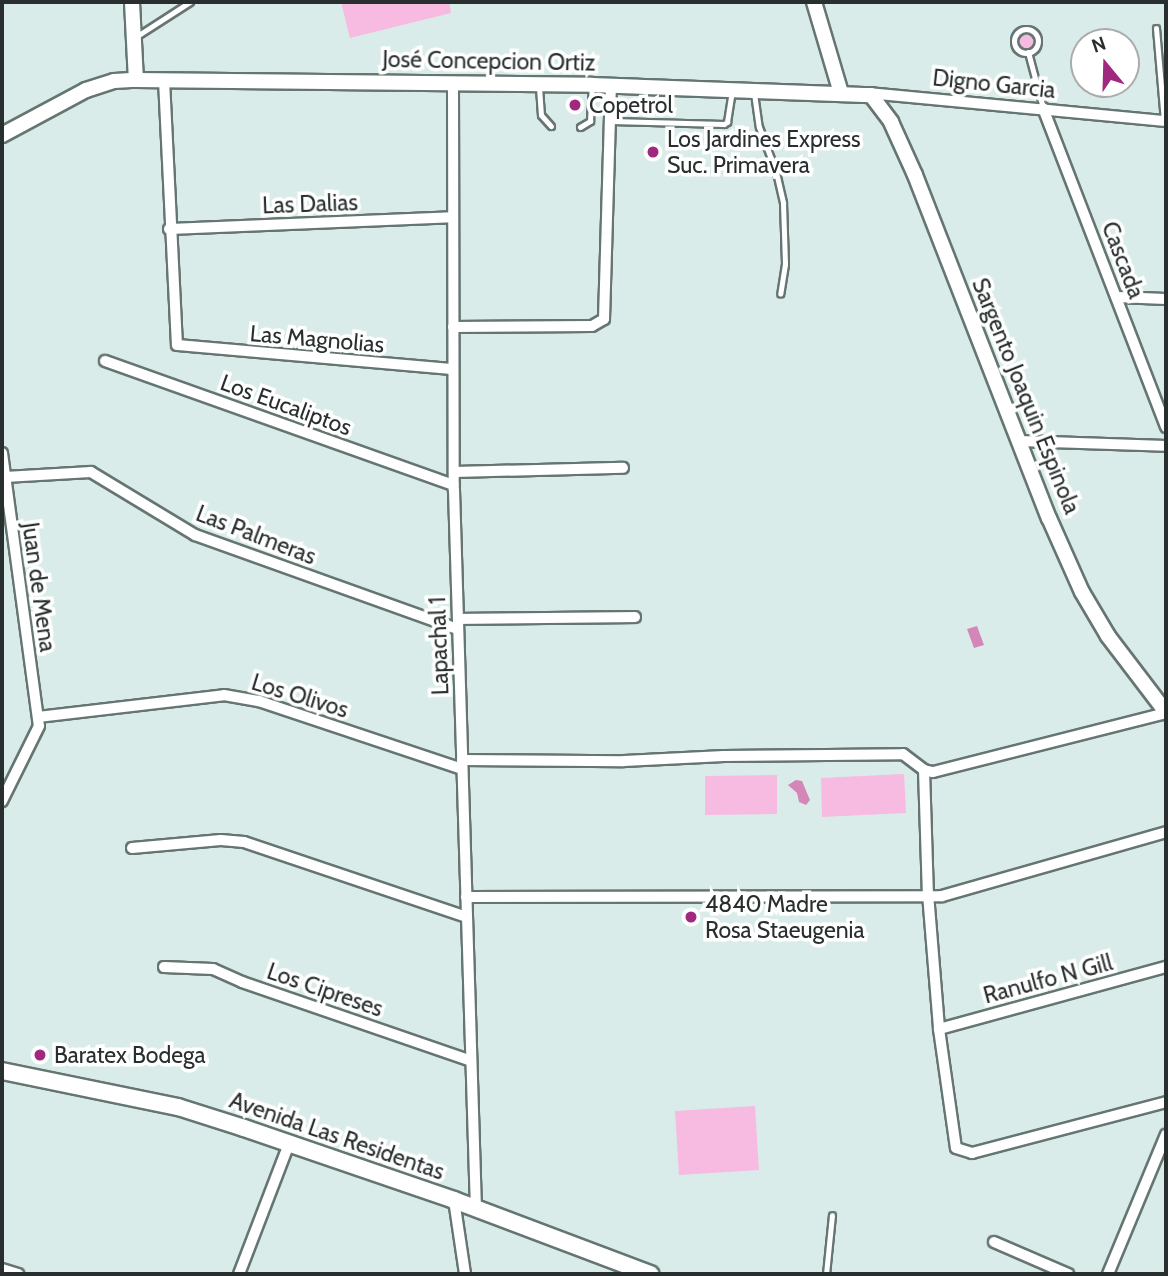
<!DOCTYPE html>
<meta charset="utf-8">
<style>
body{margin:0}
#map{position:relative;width:1168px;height:1276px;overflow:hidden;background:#daece9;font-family:Cabin,sans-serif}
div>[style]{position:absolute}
.green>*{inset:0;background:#f7bae0}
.round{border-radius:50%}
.water>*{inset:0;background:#d486b9}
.roads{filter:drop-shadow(2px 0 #657572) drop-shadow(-2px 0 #657572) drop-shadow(0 2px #657572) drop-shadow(0 -2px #657572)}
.lane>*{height:5px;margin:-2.5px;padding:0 2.5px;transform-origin:2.5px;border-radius:2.5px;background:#fff}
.lane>.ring{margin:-2.5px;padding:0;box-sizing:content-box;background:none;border:5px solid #fff;border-radius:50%}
.street>*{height:10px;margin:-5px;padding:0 5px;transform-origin:5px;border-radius:5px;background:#fff}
.secondary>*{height:14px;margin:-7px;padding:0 7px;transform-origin:7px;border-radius:7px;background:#fff}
.primary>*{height:16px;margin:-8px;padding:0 8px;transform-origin:8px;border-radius:8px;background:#fff}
.dots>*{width:19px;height:19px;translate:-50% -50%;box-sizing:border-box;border:4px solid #fff;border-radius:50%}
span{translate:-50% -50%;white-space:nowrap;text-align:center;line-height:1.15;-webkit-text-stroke:7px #fff;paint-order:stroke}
.street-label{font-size:23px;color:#282f2e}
.poi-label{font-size:23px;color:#282f2e}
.left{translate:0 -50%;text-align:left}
.frame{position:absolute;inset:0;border:4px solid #282f2e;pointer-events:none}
.north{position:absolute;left:1070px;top:28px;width:70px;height:70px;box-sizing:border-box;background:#fff;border:2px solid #a9acab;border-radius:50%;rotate:341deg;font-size:19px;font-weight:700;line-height:28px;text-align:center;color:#282f2e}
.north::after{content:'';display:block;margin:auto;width:24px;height:32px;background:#a0287f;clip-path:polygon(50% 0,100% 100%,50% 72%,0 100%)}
</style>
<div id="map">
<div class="green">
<div style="clip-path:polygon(341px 2px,449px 2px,451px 13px,350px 38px)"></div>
<div class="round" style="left:1017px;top:32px;width:18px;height:18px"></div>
<div style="clip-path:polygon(904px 774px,906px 813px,822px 817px,821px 778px)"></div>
<div style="clip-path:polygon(777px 775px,777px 814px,705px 815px,705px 776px)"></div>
<div style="clip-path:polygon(755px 1106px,759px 1170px,679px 1175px,675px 1111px)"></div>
</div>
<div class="water">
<div style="clip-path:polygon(977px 626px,984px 645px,974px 648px,967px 629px)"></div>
<div style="clip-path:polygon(796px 780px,802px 781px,807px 793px,810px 800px,806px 805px,799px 802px,797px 793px,788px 785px)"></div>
</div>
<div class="roads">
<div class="lane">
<div style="left:1156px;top:28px;width:93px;rotate:85.1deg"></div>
<div class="ring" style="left:1014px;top:29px;width:19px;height:19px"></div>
<div style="left:137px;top:36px;width:63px;rotate:-32.7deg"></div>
<div style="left:1028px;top:52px;width:58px;rotate:75deg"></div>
<div style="left:539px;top:87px;width:28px;rotate:86deg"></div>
<div style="left:541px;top:115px;width:15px;rotate:48deg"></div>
<div style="left:754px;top:93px;width:34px;rotate:82deg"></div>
<div style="left:759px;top:127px;width:48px;rotate:69.3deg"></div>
<div style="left:776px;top:172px;width:32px;rotate:77deg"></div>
<div style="left:783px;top:203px;width:61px;rotate:88.1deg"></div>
<div style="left:785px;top:264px;width:30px;rotate:99deg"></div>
<div style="left:611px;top:121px;width:113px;rotate:1.5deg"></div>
<div style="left:724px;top:124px;width:4px;rotate:-34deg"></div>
<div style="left:727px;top:122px;width:30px;rotate:-81deg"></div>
<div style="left:580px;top:127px;width:12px;rotate:-31deg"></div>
<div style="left:590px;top:121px;width:34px;rotate:-87deg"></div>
<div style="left:826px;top:1274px;width:59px;rotate:-84.2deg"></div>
</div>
<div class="street">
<div style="left:164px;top:80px;width:265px;rotate:87.2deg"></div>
<div style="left:177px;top:345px;width:276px;rotate:5deg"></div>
<div style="left:453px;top:82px;width:408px;rotate:89.9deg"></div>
<div style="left:454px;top:490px;width:719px;rotate:88.25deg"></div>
<div style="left:868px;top:93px;width:299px;rotate:5.4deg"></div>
<div style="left:1043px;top:108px;width:342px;rotate:68.9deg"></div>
<div style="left:169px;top:229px;width:284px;rotate:-2.4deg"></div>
<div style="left:1117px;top:297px;width:49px;rotate:2.3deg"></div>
<div style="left:453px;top:327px;width:139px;rotate:-0.4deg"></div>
<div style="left:592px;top:326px;width:14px;rotate:-30deg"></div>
<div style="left:604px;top:319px;width:234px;rotate:-88.3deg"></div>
<div style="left:105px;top:361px;width:370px;rotate:19.6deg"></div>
<div style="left:1019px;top:441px;width:147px;rotate:1.9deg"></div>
<div style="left:2px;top:453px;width:275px;rotate:82.3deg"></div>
<div style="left:39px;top:726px;width:84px;rotate:116.3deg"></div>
<div style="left:454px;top:472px;width:169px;rotate:-1.4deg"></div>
<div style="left:5px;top:477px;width:86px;rotate:-3.3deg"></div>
<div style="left:91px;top:472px;width:122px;rotate:31.2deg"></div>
<div style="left:195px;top:535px;width:279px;rotate:19.7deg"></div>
<div style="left:458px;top:619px;width:177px;rotate:-0.6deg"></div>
<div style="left:38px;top:717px;width:187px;rotate:-6.7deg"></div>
<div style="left:224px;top:695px;width:36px;rotate:10deg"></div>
<div style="left:259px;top:701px;width:214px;rotate:18.5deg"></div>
<div style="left:462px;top:760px;width:162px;rotate:0.4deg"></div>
<div style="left:624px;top:761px;width:100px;rotate:-2.9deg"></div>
<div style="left:724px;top:756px;width:179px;rotate:-0.6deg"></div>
<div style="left:903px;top:754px;width:26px;rotate:37deg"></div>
<div style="left:924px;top:770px;width:9px;rotate:13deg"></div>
<div style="left:933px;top:772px;width:240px;rotate:-14.2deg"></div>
<div style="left:924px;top:770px;width:124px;rotate:88.2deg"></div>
<div style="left:928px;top:894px;width:135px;rotate:85.3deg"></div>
<div style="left:939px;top:1029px;width:120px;rotate:81.9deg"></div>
<div style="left:956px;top:1148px;width:17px;rotate:17deg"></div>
<div style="left:972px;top:1153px;width:201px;rotate:-14.7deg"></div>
<div style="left:132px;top:848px;width:89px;rotate:-5.1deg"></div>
<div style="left:221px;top:840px;width:23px;rotate:5deg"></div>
<div style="left:244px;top:842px;width:235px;rotate:18.6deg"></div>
<div style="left:466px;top:897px;width:476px;rotate:-0.1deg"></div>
<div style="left:942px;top:896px;width:233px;rotate:-15.9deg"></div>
<div style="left:164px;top:967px;width:49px;rotate:2.3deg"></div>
<div style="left:213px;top:969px;width:32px;rotate:24deg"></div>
<div style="left:242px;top:982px;width:242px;rotate:19deg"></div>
<div style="left:939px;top:1029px;width:235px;rotate:-15.3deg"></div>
<div style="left:454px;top:1200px;width:75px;rotate:81.5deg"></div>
<div style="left:994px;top:1242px;width:81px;rotate:23.4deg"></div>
<div style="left:2px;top:1269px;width:17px;rotate:17deg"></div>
<div style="left:239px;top:1274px;width:139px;rotate:-69deg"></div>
<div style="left:1108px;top:1274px;width:151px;rotate:-67.4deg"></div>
</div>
<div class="secondary">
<div style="left:132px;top:2px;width:78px;rotate:87.1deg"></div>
<div style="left:814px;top:2px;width:95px;rotate:73.5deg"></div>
<div style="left:2px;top:135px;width:95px;rotate:-28.2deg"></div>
<div style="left:86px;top:90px;width:29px;rotate:-18deg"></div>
<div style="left:114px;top:81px;width:22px;rotate:-3deg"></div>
<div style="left:136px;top:80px;width:456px;rotate:0.6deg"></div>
<div style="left:592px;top:85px;width:279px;rotate:2.1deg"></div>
<div style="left:871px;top:95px;width:34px;rotate:53deg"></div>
<div style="left:891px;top:122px;width:58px;rotate:65.6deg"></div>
<div style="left:915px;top:175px;width:368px;rotate:68.7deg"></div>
<div style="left:1049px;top:518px;width:81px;rotate:66deg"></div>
<div style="left:1082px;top:592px;width:51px;rotate:59.4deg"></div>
<div style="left:1108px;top:636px;width:96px;rotate:52.7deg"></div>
</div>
<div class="primary">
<div style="left:2px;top:1071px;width:180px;rotate:11.6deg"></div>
<div style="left:178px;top:1107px;width:69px;rotate:17.7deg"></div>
<div style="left:244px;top:1128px;width:222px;rotate:18.9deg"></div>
<div style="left:454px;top:1200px;width:210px;rotate:20.7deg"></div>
</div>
</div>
<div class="dots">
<div style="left:575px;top:105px;background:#a0287f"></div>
<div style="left:653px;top:152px;background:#a0287f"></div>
<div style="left:691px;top:917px;background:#a0287f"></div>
<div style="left:40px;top:1055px;background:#a0287f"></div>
</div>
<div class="street-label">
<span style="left:489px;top:61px;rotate:1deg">José Concepcion Ortiz</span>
<span style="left:994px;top:84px;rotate:6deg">Digno Garcia</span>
<span style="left:310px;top:204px;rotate:-2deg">Las Dalias</span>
<span style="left:1123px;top:260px;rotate:69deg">Cascada</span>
<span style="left:317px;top:339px;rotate:5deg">Las Magnolias</span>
<span style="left:1026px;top:396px;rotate:68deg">Sargento Joaquin Espinola</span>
<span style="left:286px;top:405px;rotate:20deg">Los Eucaliptos</span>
<span style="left:256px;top:535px;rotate:21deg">Las Palmeras</span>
<span style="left:39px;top:587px;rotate:82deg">Juan de Mena</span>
<span style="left:439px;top:646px;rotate:-92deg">Lapachal 1</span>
<span style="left:300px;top:696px;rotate:17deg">Los Olivos</span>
<span style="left:1048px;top:979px;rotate:-15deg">Ranulfo N Gill</span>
<span style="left:325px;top:990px;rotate:19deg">Los Cipreses</span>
<span style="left:337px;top:1136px;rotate:19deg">Avenida Las Residentas</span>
</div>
<div class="poi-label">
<span class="left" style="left:589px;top:105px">Copetrol</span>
<span class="left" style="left:667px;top:152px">Los Jardines Express<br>Suc. Primavera</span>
<span class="left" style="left:705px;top:917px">4840 Madre<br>Rosa Staeugenia</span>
<span class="left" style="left:54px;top:1055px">Baratex Bodega</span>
</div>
<div class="frame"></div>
<div class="north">N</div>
</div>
